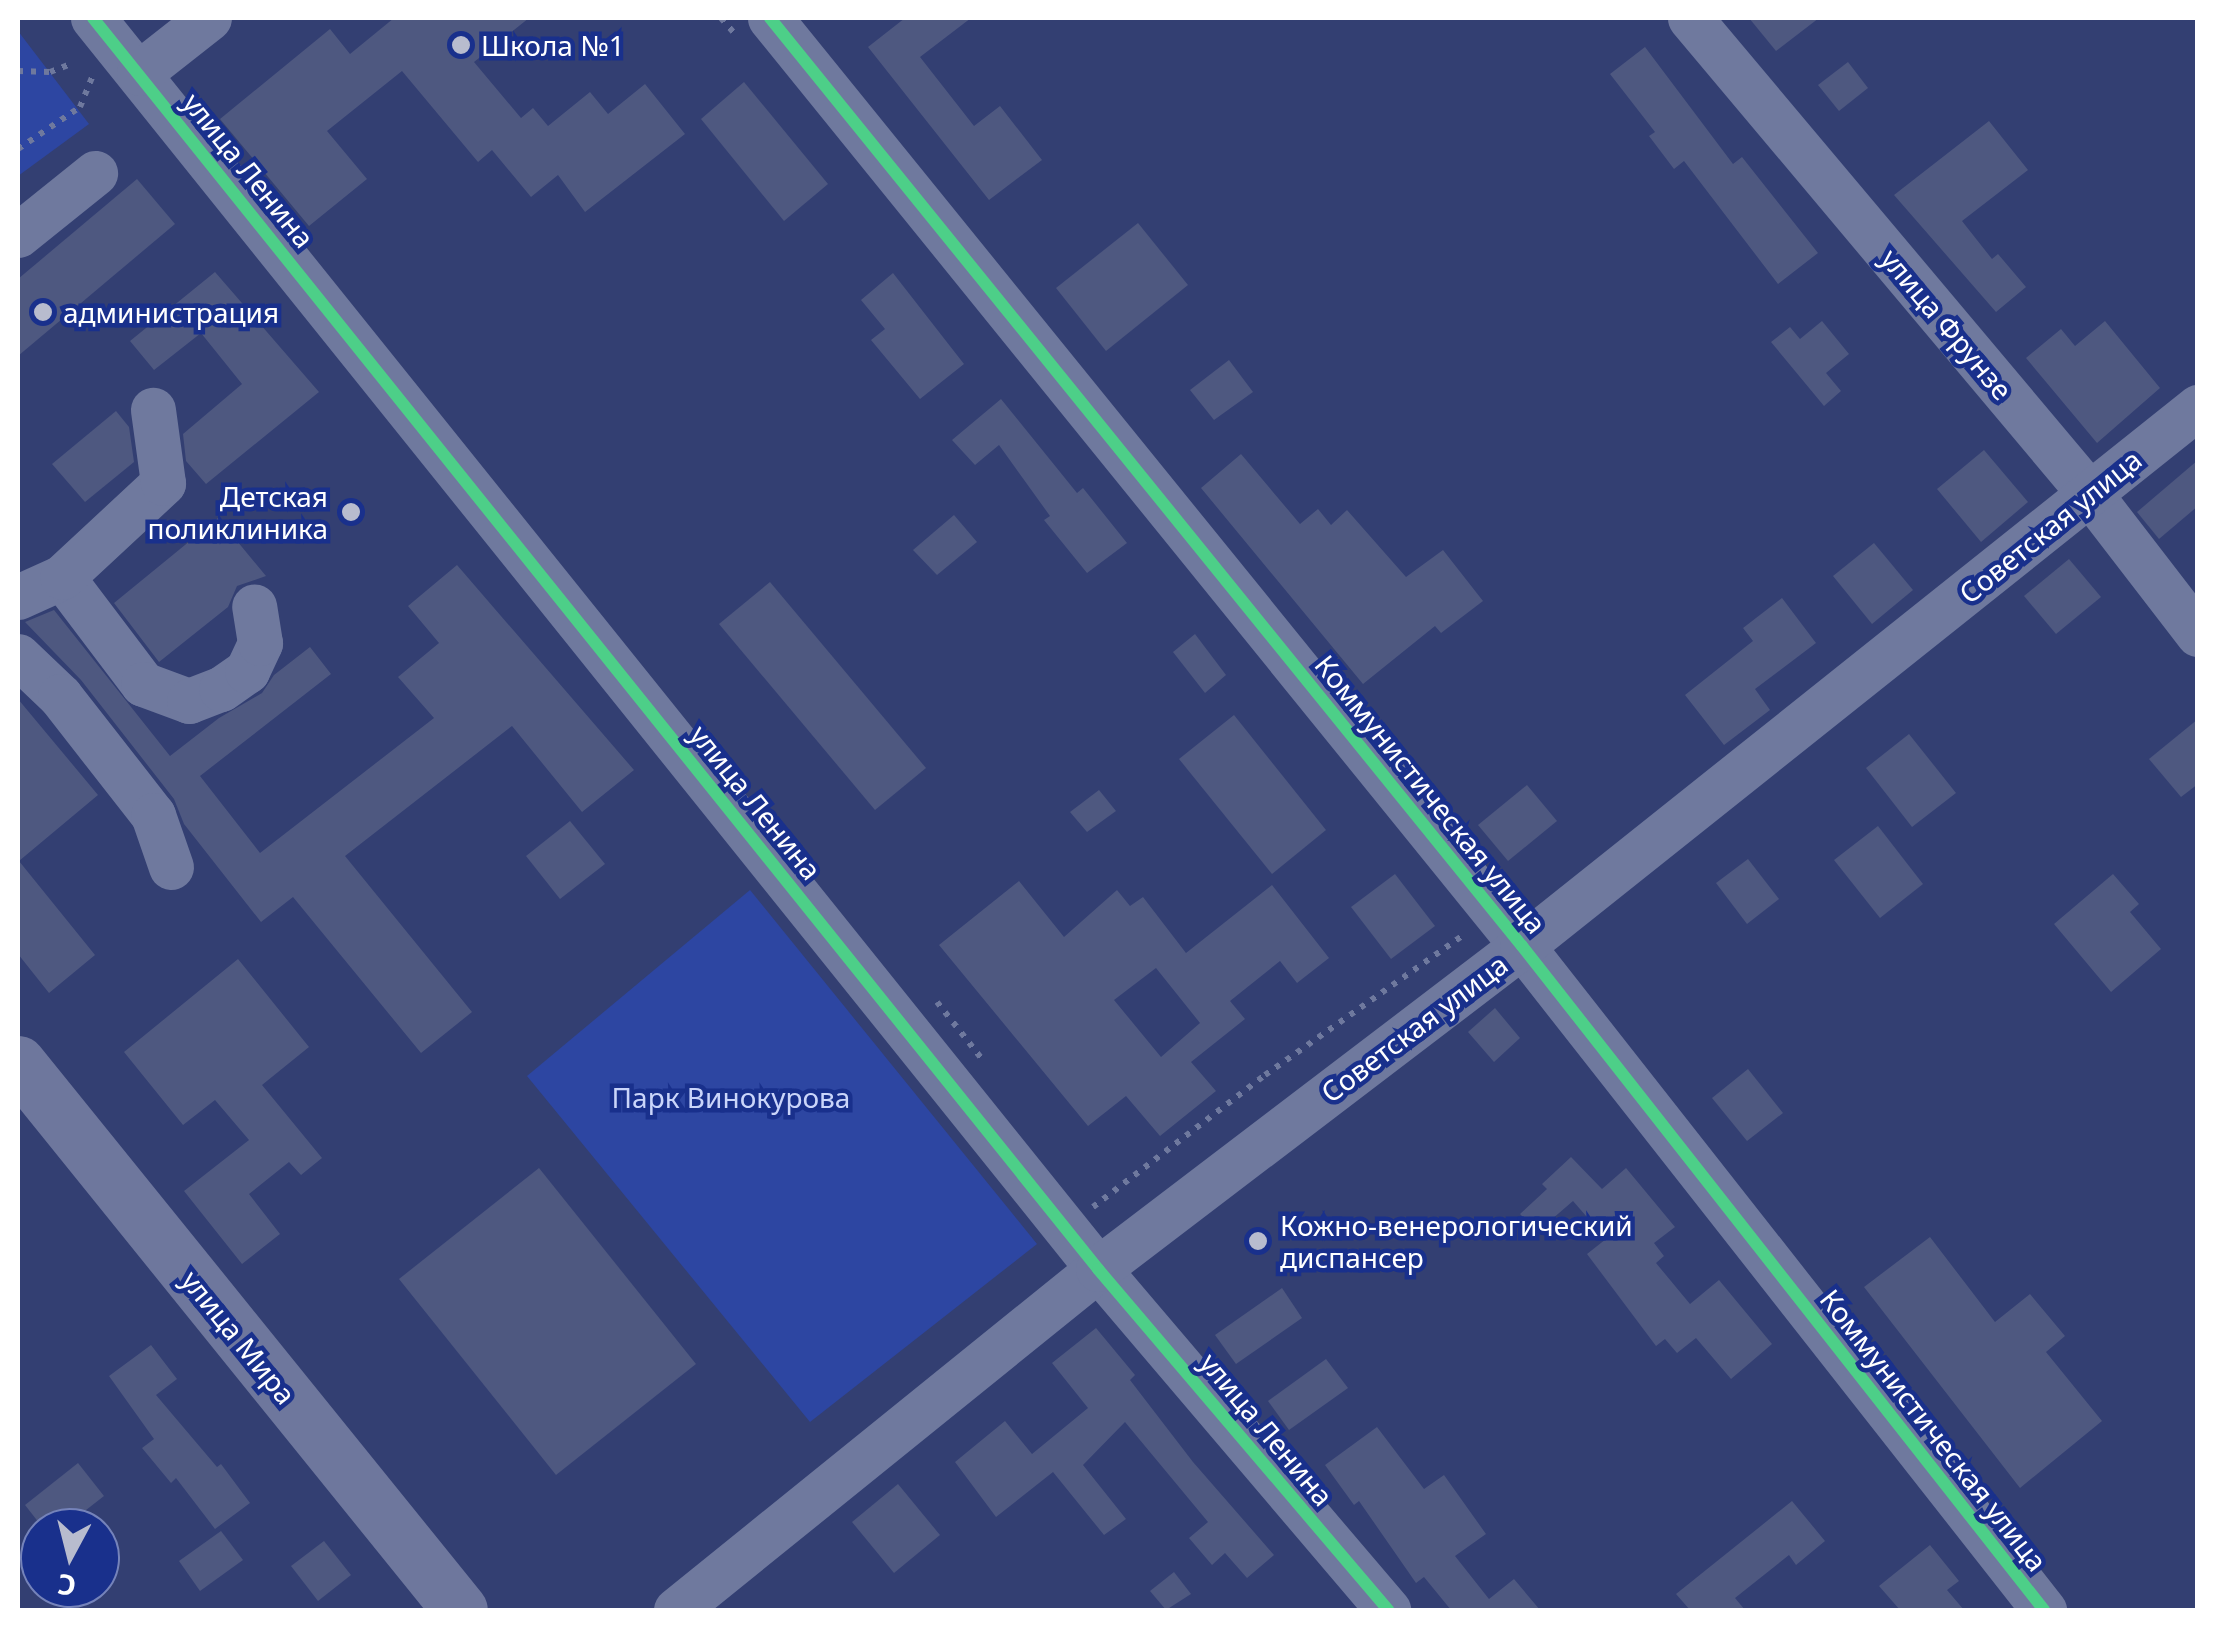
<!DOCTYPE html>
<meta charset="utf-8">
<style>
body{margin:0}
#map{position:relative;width:2215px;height:1628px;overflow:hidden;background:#333f72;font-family:"Noto Sans",sans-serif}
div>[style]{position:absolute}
.green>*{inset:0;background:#2d46a2}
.building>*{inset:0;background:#4e5880}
.path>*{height:6px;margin-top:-3px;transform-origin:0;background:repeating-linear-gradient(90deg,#6f799e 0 5px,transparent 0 13px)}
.minor>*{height:45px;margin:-22.5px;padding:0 22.5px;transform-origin:22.5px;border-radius:22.5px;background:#6f799e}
.major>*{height:55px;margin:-27.5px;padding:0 27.5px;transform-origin:27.5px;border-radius:27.5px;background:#6e779d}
.cycleway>*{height:12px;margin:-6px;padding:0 6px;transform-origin:6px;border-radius:6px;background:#4dcf88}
.dots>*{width:28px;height:28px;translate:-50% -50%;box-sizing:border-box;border:5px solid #19308c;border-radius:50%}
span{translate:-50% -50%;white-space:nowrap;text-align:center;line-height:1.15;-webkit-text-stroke:9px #19308c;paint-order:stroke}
.poi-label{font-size:28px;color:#fff}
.left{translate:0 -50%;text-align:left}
.right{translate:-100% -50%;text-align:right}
.street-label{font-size:28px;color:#fff}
.park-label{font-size:28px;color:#cad5fa}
.frame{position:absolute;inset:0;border:20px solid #fff;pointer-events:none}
.north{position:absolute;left:20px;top:1508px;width:100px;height:100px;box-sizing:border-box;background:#19308c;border:2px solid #7583ba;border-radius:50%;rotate:187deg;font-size:28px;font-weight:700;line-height:40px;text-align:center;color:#fff}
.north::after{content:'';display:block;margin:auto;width:35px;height:45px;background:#b8bcce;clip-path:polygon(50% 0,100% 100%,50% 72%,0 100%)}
</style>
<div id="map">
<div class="green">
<div style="clip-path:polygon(18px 31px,89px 124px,18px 176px)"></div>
<div style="clip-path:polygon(750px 890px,1037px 1244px,810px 1422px,527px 1076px)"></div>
</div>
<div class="building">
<div style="clip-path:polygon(394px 18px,529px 18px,474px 62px,521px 118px,533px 108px,548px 126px,590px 92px,608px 114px,645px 84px,685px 134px,585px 212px,558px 175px,531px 197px,492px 150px,478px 162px,402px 71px,327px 131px,367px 179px,309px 226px,220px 119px,330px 29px,350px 54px)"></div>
<div style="clip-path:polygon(905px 18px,971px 18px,920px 57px,974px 126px,1000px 106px,1042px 160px,989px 200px,868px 47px)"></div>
<div style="clip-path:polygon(1749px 18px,1819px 18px,1776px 51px)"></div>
<div style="clip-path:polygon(1645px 47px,1733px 164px,1742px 157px,1818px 253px,1778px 284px,1684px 161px,1674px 169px,1649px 136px,1655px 132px,1610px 74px)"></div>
<div style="clip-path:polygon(1848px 62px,1868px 88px,1839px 111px,1818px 85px)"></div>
<div style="clip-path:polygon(744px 82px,828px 184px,784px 221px,701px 119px)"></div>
<div style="clip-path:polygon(1989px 121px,2028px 170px,1962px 221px,1992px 259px,1998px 254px,2026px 287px,1996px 312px,1894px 195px)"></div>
<div style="clip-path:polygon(137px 179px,175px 224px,18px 356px,18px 279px)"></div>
<div style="clip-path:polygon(1138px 223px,1188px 285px,1106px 351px,1056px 288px)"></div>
<div style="clip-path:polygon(215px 272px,319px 392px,206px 484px,186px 461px,183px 434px,242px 384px,201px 333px,154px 370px,130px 341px)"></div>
<div style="clip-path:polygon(893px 273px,964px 364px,920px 399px,871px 340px,885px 329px,861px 300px)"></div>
<div style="clip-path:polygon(1822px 321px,1849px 354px,1826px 373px,1841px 391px,1824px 406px,1771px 342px,1790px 327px,1800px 339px)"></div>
<div style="clip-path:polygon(2105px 321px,2160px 388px,2097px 443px,2026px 358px,2061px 329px,2075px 346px)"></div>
<div style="clip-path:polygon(1229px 360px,1253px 392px,1214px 420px,1190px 390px)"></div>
<div style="clip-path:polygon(1001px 399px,1077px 493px,1083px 488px,1127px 543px,1087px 573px,1044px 520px,1050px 516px,999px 445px,975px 465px,952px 440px)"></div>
<div style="clip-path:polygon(116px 411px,129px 427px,134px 462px,85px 502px,52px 464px)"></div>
<div style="clip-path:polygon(1984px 450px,2028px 502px,1981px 542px,1937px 489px)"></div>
<div style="clip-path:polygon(1241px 454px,1300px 524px,1318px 509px,1331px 525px,1347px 510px,1406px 577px,1443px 550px,1483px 601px,1441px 633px,1435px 626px,1363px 684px,1201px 488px)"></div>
<div style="clip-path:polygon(2198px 460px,2198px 506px,2159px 539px,2137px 512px)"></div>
<div style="clip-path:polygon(954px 515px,977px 542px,937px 575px,913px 550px)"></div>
<div style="clip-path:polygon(218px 518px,266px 576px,237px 586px,228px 607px,159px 662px,114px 603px)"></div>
<div style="clip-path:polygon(1874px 543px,1913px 590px,1872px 624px,1833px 576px)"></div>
<div style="clip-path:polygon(2069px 559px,2101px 597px,2056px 634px,2024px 596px)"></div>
<div style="clip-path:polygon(457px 565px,634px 770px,582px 812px,512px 726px,345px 856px,472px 1012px,421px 1053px,293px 897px,261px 922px,184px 824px,174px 799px,81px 680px,25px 622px,54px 610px,170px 756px,219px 718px,262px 693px,274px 675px,310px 647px,331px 674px,200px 776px,260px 853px,434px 718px,398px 677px,439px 643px,408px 606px)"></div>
<div style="clip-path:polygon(770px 582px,926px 768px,875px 810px,719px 624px)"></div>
<div style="clip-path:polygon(1782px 598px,1816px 643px,1755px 689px,1770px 710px,1724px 745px,1685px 695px,1753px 641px,1743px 628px)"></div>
<div style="clip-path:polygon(1195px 634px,1226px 675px,1205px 693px,1173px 652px)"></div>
<div style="clip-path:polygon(18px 699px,98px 795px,19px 861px,95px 955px,49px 993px,18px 954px)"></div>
<div style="clip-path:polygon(1234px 715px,1326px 830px,1272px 874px,1179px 759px)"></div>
<div style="clip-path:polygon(2198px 719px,2198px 784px,2181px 797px,2149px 759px)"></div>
<div style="clip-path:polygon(1909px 734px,1956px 793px,1912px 827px,1866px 768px)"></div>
<div style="clip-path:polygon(1527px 785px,1557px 821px,1508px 861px,1478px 825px)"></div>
<div style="clip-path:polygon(1099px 790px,1116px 811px,1087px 832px,1070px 812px)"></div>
<div style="clip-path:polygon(570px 821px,605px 864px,560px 899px,526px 856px)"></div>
<div style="clip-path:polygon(1878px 826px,1923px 884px,1880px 918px,1834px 860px)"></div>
<div style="clip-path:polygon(1748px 859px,1779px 899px,1747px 924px,1716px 883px)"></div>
<div style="clip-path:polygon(1395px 874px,1435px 926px,1391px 959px,1351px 907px)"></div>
<div style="clip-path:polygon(2113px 874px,2139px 904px,2130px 912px,2161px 949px,2111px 992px,2054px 924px)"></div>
<div style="clip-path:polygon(evenodd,1019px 881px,1064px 937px,1117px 890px,1130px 906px,1143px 897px,1186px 953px,1272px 885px,1329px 958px,1297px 983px,1280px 961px,1230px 1001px,1245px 1019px,1191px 1062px,1216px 1091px,1160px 1136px,1126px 1096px,1088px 1126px,939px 945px,1019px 881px,1156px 968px,1200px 1023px,1161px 1057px,1114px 1000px,1156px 968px)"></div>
<div style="clip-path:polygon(238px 959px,309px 1047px,262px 1085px,322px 1158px,301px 1175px,289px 1162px,249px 1194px,280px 1234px,242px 1264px,184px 1191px,249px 1140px,215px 1100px,183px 1125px,124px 1052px)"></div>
<div style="clip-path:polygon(1495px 1008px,1520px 1038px,1494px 1062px,1468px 1032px)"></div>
<div style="clip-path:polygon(1748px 1069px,1783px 1113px,1747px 1141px,1712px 1098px)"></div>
<div style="clip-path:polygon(1571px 1157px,1602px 1189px,1626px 1168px,1675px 1227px,1654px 1243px,1664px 1256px,1656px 1263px,1690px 1304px,1719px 1280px,1772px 1344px,1731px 1379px,1696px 1338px,1677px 1353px,1665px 1339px,1656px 1346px,1587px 1254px,1606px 1239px,1573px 1201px,1537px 1232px,1520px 1214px,1547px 1189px,1542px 1184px)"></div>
<div style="clip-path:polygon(539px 1168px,696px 1364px,556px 1475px,399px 1279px)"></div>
<div style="clip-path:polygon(1930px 1237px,1995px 1322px,2030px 1294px,2065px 1336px,2046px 1352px,2102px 1421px,2020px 1488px,1864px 1287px)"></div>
<div style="clip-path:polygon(1282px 1288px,1302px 1318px,1236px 1364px,1215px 1335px)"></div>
<div style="clip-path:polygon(1096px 1328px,1135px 1375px,1130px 1380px,1193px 1462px,1274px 1555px,1247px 1578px,1225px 1553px,1212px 1565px,1189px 1538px,1208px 1522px,1125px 1422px,1083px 1465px,1126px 1519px,1104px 1535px,1053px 1472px,996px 1517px,955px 1462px,1005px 1421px,1032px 1454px,1088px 1408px,1052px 1363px)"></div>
<div style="clip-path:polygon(151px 1345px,177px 1379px,156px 1395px,217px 1467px,221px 1464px,250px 1503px,215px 1529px,176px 1478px,171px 1483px,142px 1448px,154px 1439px,109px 1376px)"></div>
<div style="clip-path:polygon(1326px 1359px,1348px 1388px,1289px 1430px,1268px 1401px)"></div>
<div style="clip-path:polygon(1377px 1427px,1424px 1489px,1444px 1475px,1486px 1534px,1455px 1556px,1489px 1599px,1514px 1579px,1540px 1610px,1451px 1610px,1424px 1577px,1416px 1583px,1359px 1501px,1354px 1505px,1325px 1465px)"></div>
<div style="clip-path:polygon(78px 1463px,104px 1496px,63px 1528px,43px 1528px,25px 1505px)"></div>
<div style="clip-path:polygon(898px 1484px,940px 1535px,894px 1573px,852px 1522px)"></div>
<div style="clip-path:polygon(1792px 1501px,1825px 1541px,1796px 1565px,1789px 1555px,1735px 1598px,1745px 1610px,1690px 1610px,1676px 1594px)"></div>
<div style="clip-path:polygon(221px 1531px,243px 1560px,200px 1591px,179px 1561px)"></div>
<div style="clip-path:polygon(324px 1541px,351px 1575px,318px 1601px,291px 1566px)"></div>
<div style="clip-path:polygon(1930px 1545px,1959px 1581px,1947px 1590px,1964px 1610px,1900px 1610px,1879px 1586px)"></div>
<div style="clip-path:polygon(1174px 1572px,1191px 1594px,1166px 1610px,1150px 1591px)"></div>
</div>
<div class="path">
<div style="left:721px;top:18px;width:23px;rotate:49deg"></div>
<div style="left:18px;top:71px;width:32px;rotate:2deg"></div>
<div style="left:50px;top:72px;width:22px;rotate:-21deg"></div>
<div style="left:18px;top:149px;width:75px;rotate:-34.1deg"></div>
<div style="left:80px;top:107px;width:35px;rotate:-68deg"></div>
<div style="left:937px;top:1002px;width:73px;rotate:51.7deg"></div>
<div style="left:1093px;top:1207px;width:217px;rotate:-37.5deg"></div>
<div style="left:1265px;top:1075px;width:245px;rotate:-35.2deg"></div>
</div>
<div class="minor">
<div style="left:93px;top:18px;width:1605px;rotate:51.22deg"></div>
<div style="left:1098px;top:1269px;width:448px;rotate:49.6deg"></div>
<div style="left:770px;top:18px;width:1194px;rotate:50.98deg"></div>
<div style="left:1522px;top:946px;width:845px;rotate:51.83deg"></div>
<div style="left:1690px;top:18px;width:622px;rotate:49.96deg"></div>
<div style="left:2090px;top:494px;width:177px;rotate:52.4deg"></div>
<div style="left:139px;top:73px;width:89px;rotate:-38.2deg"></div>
<div style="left:18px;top:235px;width:99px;rotate:-38.8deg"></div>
<div style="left:62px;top:577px;width:134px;rotate:52.9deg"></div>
<div style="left:143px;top:684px;width:49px;rotate:20.3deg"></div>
<div style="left:189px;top:701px;width:34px;rotate:-21deg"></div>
<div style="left:221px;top:689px;width:32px;rotate:-35deg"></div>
<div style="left:247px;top:671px;width:31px;rotate:-65deg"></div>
<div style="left:260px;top:643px;width:37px;rotate:-99deg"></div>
<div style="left:18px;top:597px;width:48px;rotate:-24.4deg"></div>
<div style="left:62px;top:577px;width:138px;rotate:-42.9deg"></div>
<div style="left:163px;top:483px;width:74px;rotate:-97.8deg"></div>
<div style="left:18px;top:656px;width:58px;rotate:43.6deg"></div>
<div style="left:60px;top:696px;width:151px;rotate:52deg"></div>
<div style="left:153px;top:815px;width:55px;rotate:70.9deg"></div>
<div style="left:676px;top:1610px;width:543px;rotate:-38.94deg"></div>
<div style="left:1098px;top:1269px;width:533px;rotate:-37.3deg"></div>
<div style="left:1522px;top:946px;width:865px;rotate:-38.57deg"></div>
</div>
<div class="major">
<div style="left:18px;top:1063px;width:703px;rotate:51.06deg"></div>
</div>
<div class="cycleway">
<div style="left:93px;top:18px;width:1605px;rotate:51.22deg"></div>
<div style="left:1098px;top:1269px;width:448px;rotate:49.6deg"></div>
<div style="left:770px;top:18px;width:1194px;rotate:50.98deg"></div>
<div style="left:1522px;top:946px;width:845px;rotate:51.83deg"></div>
</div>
<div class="dots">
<div style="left:461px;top:45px;background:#b8bcce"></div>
<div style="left:43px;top:312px;background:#b8bcce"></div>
<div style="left:351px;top:512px;background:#b8bcce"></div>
<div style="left:1258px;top:1241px;background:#b8bcce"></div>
</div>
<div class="poi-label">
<span class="left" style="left:481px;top:45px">Школа №1</span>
<span class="left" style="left:63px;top:312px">администрация</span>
<span class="right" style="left:328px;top:512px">Детская<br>поликлиника</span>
<span class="left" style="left:1280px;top:1241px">Кожно-венерологический<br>диспансер</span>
</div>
<div class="street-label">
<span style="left:249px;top:170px;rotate:51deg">улица Ленина</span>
<span style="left:1947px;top:324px;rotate:50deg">улица Фрунзе</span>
<span style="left:2050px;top:526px;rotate:-39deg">Советская улица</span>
<span style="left:1431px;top:794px;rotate:51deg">Коммунистическая улица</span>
<span style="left:756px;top:802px;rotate:51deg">улица Ленина</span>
<span style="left:1414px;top:1028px;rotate:-37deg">Советская улица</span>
<span style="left:239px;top:1337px;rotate:51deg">улица Мира</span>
<span style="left:1267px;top:1429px;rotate:50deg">улица Ленина</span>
<span style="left:1934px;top:1430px;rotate:52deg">Коммунистическая улица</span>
</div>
<div class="park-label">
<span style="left:731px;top:1097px">Парк Винокурова</span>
</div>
<div class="frame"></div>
<div class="north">С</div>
</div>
